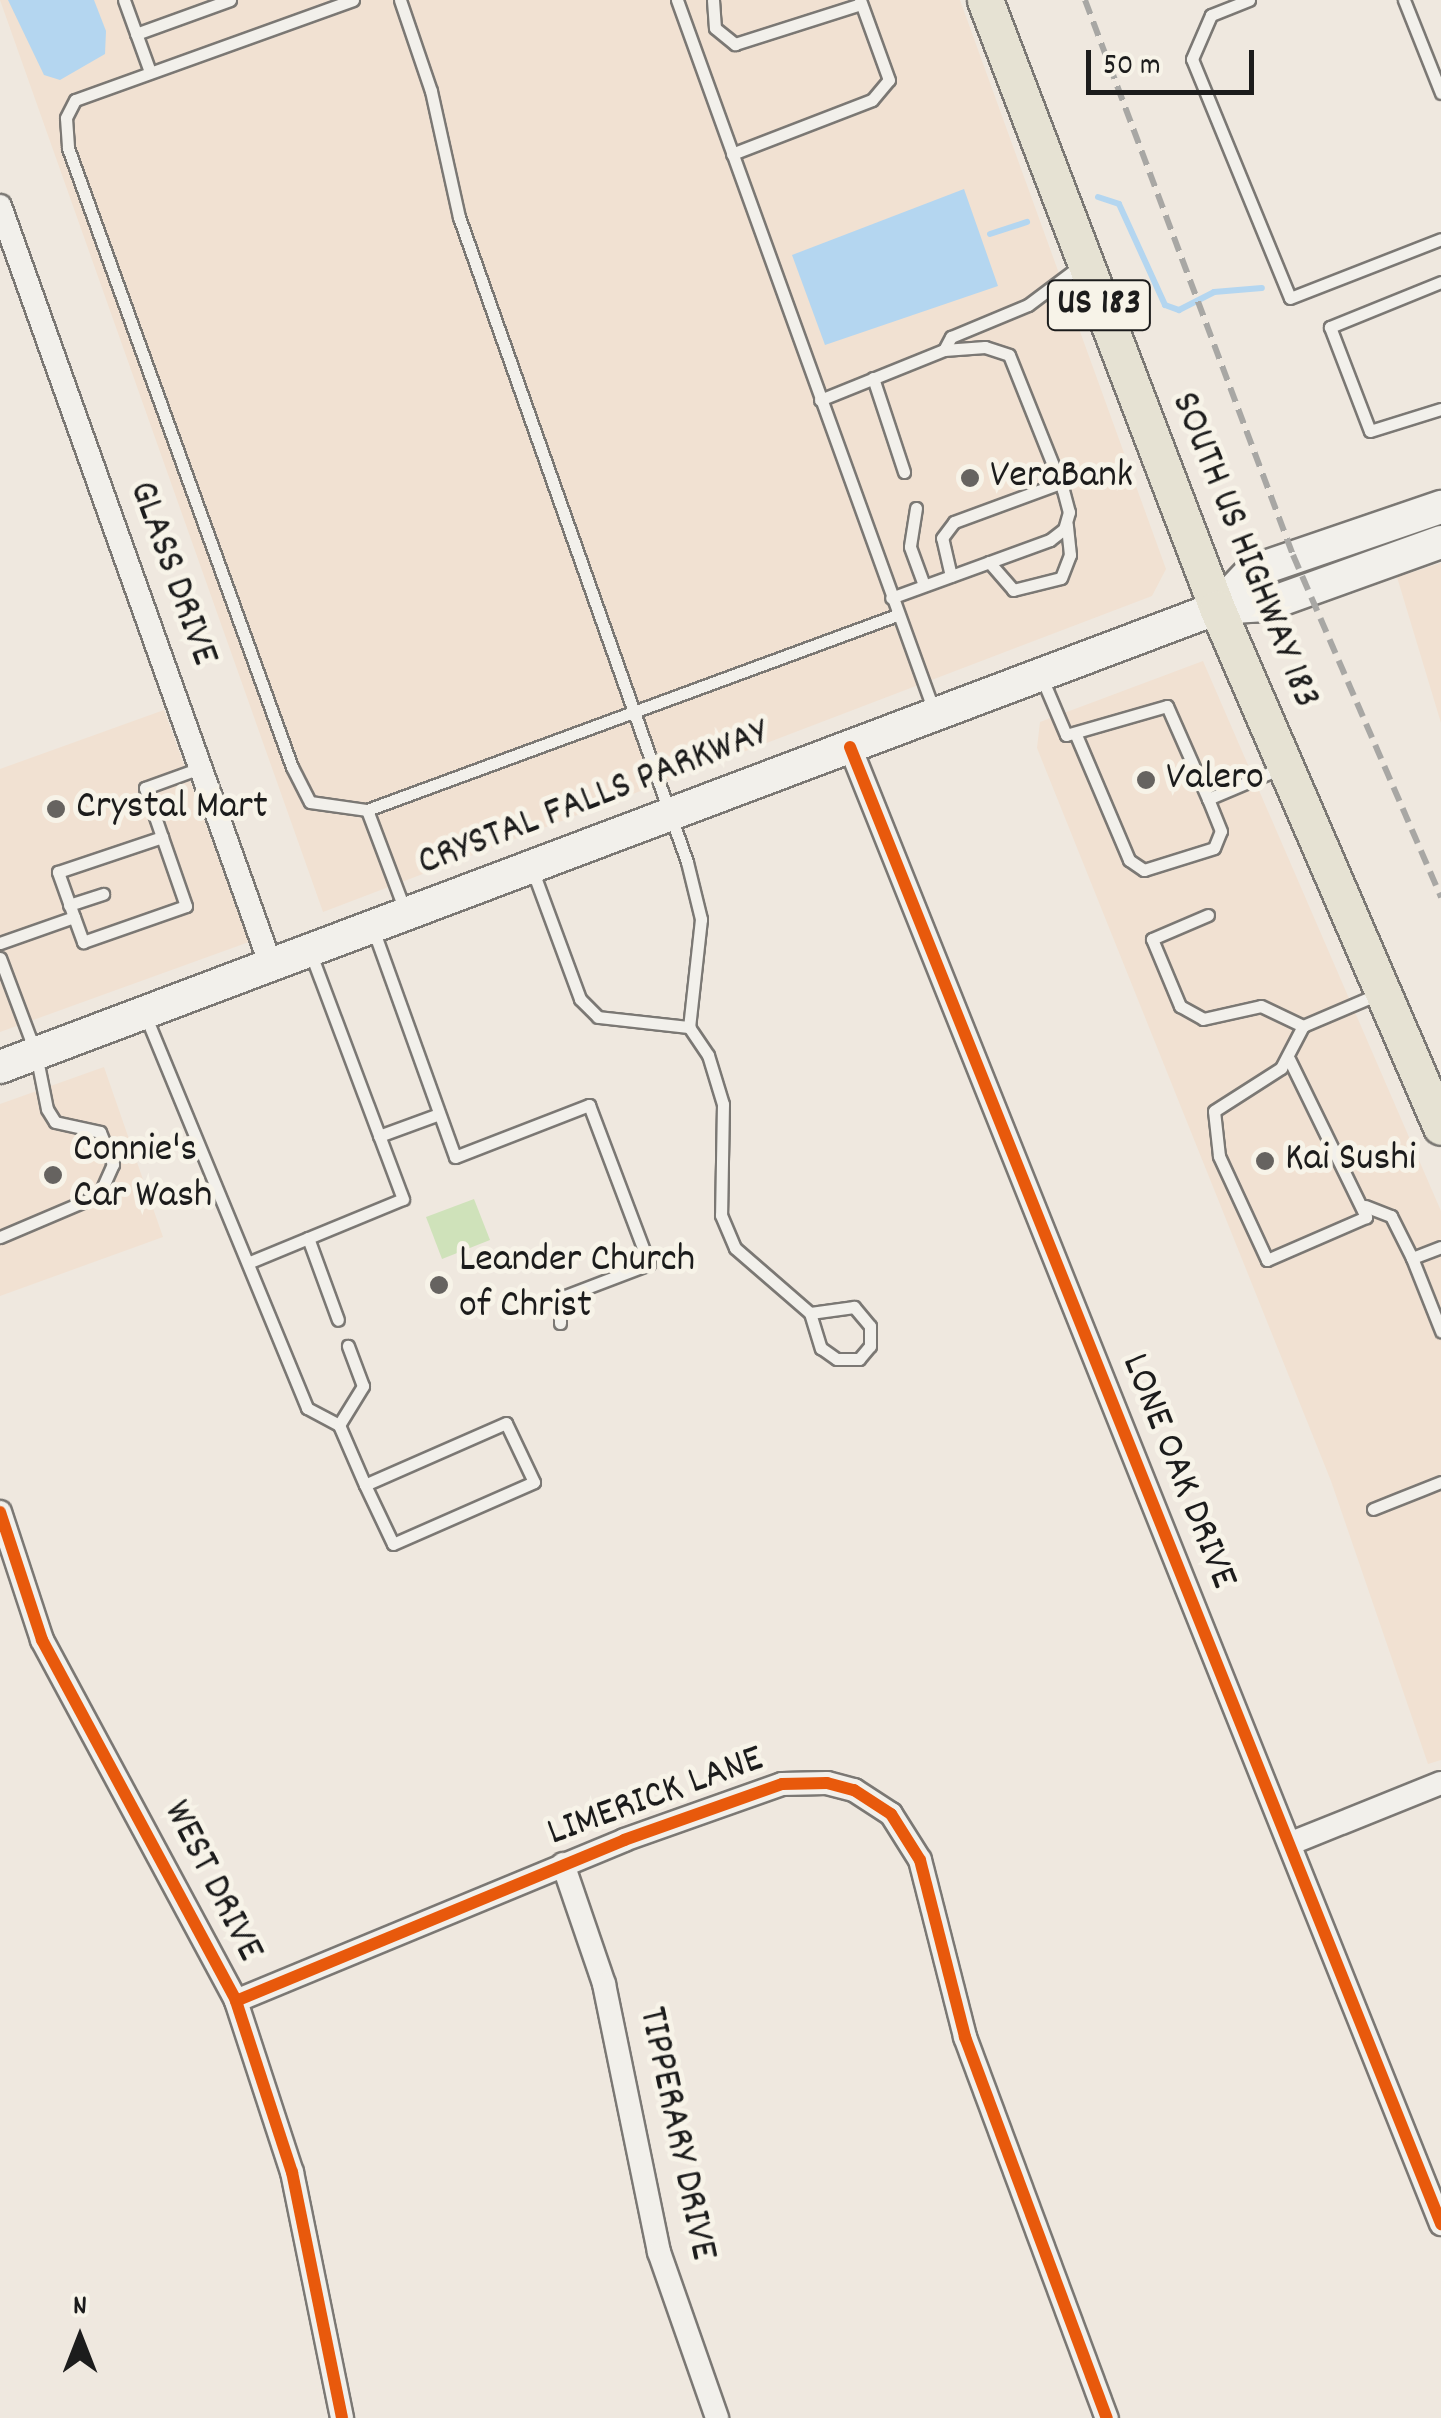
<!DOCTYPE html>
<style>
body{margin:0}
#map{position:relative;width:1441px;height:2418px;overflow:hidden;background:#efe8df;font-family:Dekko,sans-serif}
div>[style]{position:absolute}
.built>*{inset:0;background:#f1e1d2}
.green>*{inset:0;background:#cfe2ba}
.water>*{inset:0;background:#b4d6f0}
.stream>*{height:6px;margin:-3px;padding:0 3px;transform-origin:3px;border-radius:3px;background:#b4d6f0}
.roads{filter:drop-shadow(2px 0 #7b7874) drop-shadow(-2px 0 #7b7874) drop-shadow(0 2px #7b7874) drop-shadow(0 -2px #7b7874)}
.service>*{height:11px;margin:-5.5px;padding:0 5.5px;transform-origin:5.5px;border-radius:5.5px;background:#f2f0eb}
.minor>*{height:22px;margin:-11px;padding:0 11px;transform-origin:11px;border-radius:11px;background:#f2f0eb}
.secondary>*{height:32px;margin:-16px;padding:0 16px;transform-origin:16px;border-radius:16px;background:#f2f0eb}
.primary>*{height:35px;margin:-17.5px;padding:0 17.5px;transform-origin:17.5px;border-radius:17.5px;background:#e6e2d3}
.rail>*{height:6px;margin-top:-3px;transform-origin:0;background:repeating-linear-gradient(90deg,#a8a7a4 0 15px,transparent 0 23px)}
.cycleway>*{height:12px;margin:-6px;padding:0 6px;transform-origin:6px;border-radius:6px;background:#e8590c}
.dots>*{width:28px;height:28px;translate:-50% -50%;box-sizing:border-box;border:5px solid #f7f3e8;border-radius:50%}
span{translate:-50% -50%;white-space:nowrap;text-align:center;line-height:1.15;-webkit-text-stroke:10px #f7f3e8;paint-order:stroke}
.shield-label span{padding:2px 8px;background:#f7f3e8;border:2px solid;border-radius:8px;-webkit-text-stroke-width:0}
.shield-label{font-size:38px;color:#1c1c1c;font-weight:700}
.poi-label{font-size:40px;color:#1c1c1c}
.left{translate:0 -50%;text-align:left}
.street-label{font-size:40px;color:#1c1c1c}
.north{position:absolute;left:30px;top:2288px;width:100px;height:100px;-webkit-text-stroke:8px #f7f3e8;paint-order:stroke;rotate:0deg;font-size:28px;font-weight:700;line-height:40px;text-align:center;color:#1c1c1c}
.north::after{content:'';display:block;margin:auto;width:35px;height:45px;background:#1c1c1c;clip-path:polygon(50% 0,100% 100%,50% 72%,0 100%)}
.scale{position:absolute;left:1086px;top:50px;width:168px;height:45px;box-sizing:border-box;border:5px solid #1c1c1c;border-top:0;padding-left:12px;font-size:30px;line-height:35px;white-space:nowrap;color:#1c1c1c;-webkit-text-stroke:8px #f7f3e8;paint-order:stroke}
</style>
<div id="map">
<div class="built">
<div style="clip-path:polygon(0 0,960px 0,1166px 569px,1152px 596px,323px 912px)"></div>
<div style="clip-path:polygon(1441px 563px,1441px 723px,1397px 577px)"></div>
<div style="clip-path:polygon(1203px 661px,1441px 1211px,1441px 1760px,1428px 1764px,1331px 1481px,1037px 748px,1040px 722px)"></div>
<div style="clip-path:polygon(164px 710px,249px 942px,0 1032px,0 769px)"></div>
<div style="clip-path:polygon(104px 1067px,163px 1237px,0 1296px,0 1104px)"></div>
</div>
<div class="green">
<div style="clip-path:polygon(474px 1199px,490px 1240px,442px 1259px,426px 1217px)"></div>
</div>
<div class="water">
<div style="clip-path:polygon(8px 0,94px 0,106px 31px,105px 54px,60px 80px,44px 75px)"></div>
<div style="clip-path:polygon(964px 189px,998px 286px,825px 345px,792px 255px)"></div>
</div>
<div class="stream">
<div style="left:1098px;top:197px;width:22px;rotate:18deg"></div>
<div style="left:1119px;top:204px;width:111px;rotate:65.5deg"></div>
<div style="left:1165px;top:305px;width:15px;rotate:20deg"></div>
<div style="left:1179px;top:310px;width:39px;rotate:-27deg"></div>
<div style="left:1214px;top:292px;width:48px;rotate:-4.8deg"></div>
<div style="left:990px;top:234px;width:39px;rotate:-18deg"></div>
</div>
<div class="roads">
<div class="service">
<div style="left:124px;top:0;width:77px;rotate:70.1deg"></div>
<div style="left:353px;top:0;width:295px;rotate:160.2deg"></div>
<div style="left:75px;top:100px;width:20px;rotate:117deg"></div>
<div style="left:66px;top:118px;width:30px;rotate:86deg"></div>
<div style="left:68px;top:148px;width:658px;rotate:70.11deg"></div>
<div style="left:292px;top:767px;width:39px;rotate:63deg"></div>
<div style="left:310px;top:802px;width:58px;rotate:8deg"></div>
<div style="left:367px;top:810px;width:110px;rotate:69.3deg"></div>
<div style="left:400px;top:0;width:96px;rotate:71.2deg"></div>
<div style="left:431px;top:91px;width:129px;rotate:77.5deg"></div>
<div style="left:459px;top:217px;width:684px;rotate:70.53deg"></div>
<div style="left:687px;top:862px;width:59px;rotate:76.2deg"></div>
<div style="left:701px;top:919px;width:109px;rotate:96.3deg"></div>
<div style="left:689px;top:1027px;width:34px;rotate:56deg"></div>
<div style="left:708px;top:1055px;width:51px;rotate:73deg"></div>
<div style="left:723px;top:1104px;width:111px;rotate:91deg"></div>
<div style="left:721px;top:1215px;width:36px;rotate:67deg"></div>
<div style="left:735px;top:1248px;width:99px;rotate:40.9deg"></div>
<div style="left:810px;top:1313px;width:37px;rotate:73deg"></div>
<div style="left:821px;top:1348px;width:19px;rotate:35deg"></div>
<div style="left:837px;top:1359px;width:22px"></div>
<div style="left:859px;top:1359px;width:17px;rotate:-50deg"></div>
<div style="left:870px;top:1346px;width:20px;rotate:-90deg"></div>
<div style="left:870px;top:1326px;width:25px;rotate:-130deg"></div>
<div style="left:854px;top:1307px;width:44px;rotate:172.2deg"></div>
<div style="left:677px;top:0;width:756px;rotate:70.13deg"></div>
<div style="left:713px;top:0;width:28px;rotate:86deg"></div>
<div style="left:715px;top:28px;width:26px;rotate:39deg"></div>
<div style="left:735px;top:44px;width:132px;rotate:-17.6deg"></div>
<div style="left:1249px;top:0;width:41px;rotate:158.5deg"></div>
<div style="left:1211px;top:15px;width:48px;rotate:113.4deg"></div>
<div style="left:1192px;top:59px;width:258px;rotate:67.7deg"></div>
<div style="left:1290px;top:298px;width:162px;rotate:-21.3deg"></div>
<div style="left:1404px;top:0;width:100px;rotate:68.3deg"></div>
<div style="left:136px;top:34px;width:100px;rotate:-19.9deg"></div>
<div style="left:732px;top:154px;width:150px;rotate:-21.1deg"></div>
<div style="left:872px;top:100px;width:26px;rotate:-50deg"></div>
<div style="left:889px;top:80px;width:85px;rotate:-109.9deg"></div>
<div style="left:1441px;top:282px;width:120px;rotate:157.9deg"></div>
<div style="left:1330px;top:327px;width:111px;rotate:69deg"></div>
<div style="left:1370px;top:431px;width:74px;rotate:-17.2deg"></div>
<div style="left:944px;top:350px;width:15px;rotate:-62deg"></div>
<div style="left:951px;top:337px;width:83px;rotate:-22.6deg"></div>
<div style="left:1028px;top:305px;width:65px;rotate:-36.9deg"></div>
<div style="left:873px;top:378px;width:99px;rotate:71.7deg"></div>
<div style="left:820px;top:400px;width:134px;rotate:-22deg"></div>
<div style="left:944px;top:350px;width:41px;rotate:-4.2deg"></div>
<div style="left:985px;top:347px;width:25px;rotate:18deg"></div>
<div style="left:1009px;top:355px;width:145px;rotate:68.2deg"></div>
<div style="left:1063px;top:490px;width:23px;rotate:75deg"></div>
<div style="left:1069px;top:512px;width:18px;rotate:106deg"></div>
<div style="left:1064px;top:529px;width:18px;rotate:142deg"></div>
<div style="left:1050px;top:540px;width:169px;rotate:160deg"></div>
<div style="left:916px;top:508px;width:39px;rotate:99deg"></div>
<div style="left:910px;top:547px;width:40px;rotate:69.8deg"></div>
<div style="left:989px;top:562px;width:37px;rotate:49deg"></div>
<div style="left:1013px;top:590px;width:49px;rotate:-14deg"></div>
<div style="left:1061px;top:578px;width:25px;rotate:-69deg"></div>
<div style="left:1070px;top:555px;width:31px;rotate:-96deg"></div>
<div style="left:951px;top:576px;width:39px;rotate:-103deg"></div>
<div style="left:942px;top:538px;width:20px;rotate:-53deg"></div>
<div style="left:954px;top:522px;width:113px;rotate:-20.2deg"></div>
<div style="left:1041px;top:676px;width:64px;rotate:67deg"></div>
<div style="left:1066px;top:735px;width:105px;rotate:-16deg"></div>
<div style="left:1167px;top:706px;width:102px;rotate:66.2deg"></div>
<div style="left:1208px;top:799px;width:79px;rotate:-23deg"></div>
<div style="left:1076px;top:735px;width:136px;rotate:67deg"></div>
<div style="left:1129px;top:860px;width:18px;rotate:34deg"></div>
<div style="left:1144px;top:870px;width:73px;rotate:-17.4deg"></div>
<div style="left:1214px;top:848px;width:18px;rotate:-68deg"></div>
<div style="left:1221px;top:831px;width:35px;rotate:-112deg"></div>
<div style="left:367px;top:810px;width:565px;rotate:-20.2deg"></div>
<div style="left:532px;top:869px;width:139px;rotate:69.7deg"></div>
<div style="left:580px;top:999px;width:25px;rotate:45deg"></div>
<div style="left:598px;top:1017px;width:92px;rotate:6.3deg"></div>
<div style="left:69px;top:905px;width:36px;rotate:-18deg"></div>
<div style="left:1208px;top:915px;width:61px;rotate:156.8deg"></div>
<div style="left:1152px;top:939px;width:73px;rotate:67.3deg"></div>
<div style="left:1180px;top:1006px;width:26px;rotate:29deg"></div>
<div style="left:1203px;top:1019px;width:59px;rotate:-12.6deg"></div>
<div style="left:1261px;top:1006px;width:47px;rotate:25.5deg"></div>
<div style="left:74px;top:917px;width:27px;rotate:70deg"></div>
<div style="left:83px;top:942px;width:109px;rotate:-19.3deg"></div>
<div style="left:186px;top:906px;width:73px;rotate:-109.2deg"></div>
<div style="left:373px;top:929px;width:242px;rotate:70.2deg"></div>
<div style="left:455px;top:1157px;width:144px;rotate:-21.2deg"></div>
<div style="left:589px;top:1105px;width:170px;rotate:69.3deg"></div>
<div style="left:649px;top:1264px;width:95px;rotate:159.1deg"></div>
<div style="left:560px;top:1298px;width:25px;rotate:90deg"></div>
<div style="left:0;top:943px;width:78px;rotate:-19.4deg"></div>
<div style="left:74px;top:917px;width:48px;rotate:-109.6deg"></div>
<div style="left:58px;top:872px;width:110px;rotate:-18.6deg"></div>
<div style="left:162px;top:837px;width:52px;rotate:-109.1deg"></div>
<div style="left:145px;top:788px;width:59px;rotate:-20deg"></div>
<div style="left:0;top:958px;width:103px;rotate:69.4deg"></div>
<div style="left:36px;top:1054px;width:56px;rotate:78.7deg"></div>
<div style="left:47px;top:1109px;width:15px;rotate:58deg"></div>
<div style="left:55px;top:1122px;width:46px;rotate:12.5deg"></div>
<div style="left:100px;top:1132px;width:35px;rotate:68deg"></div>
<div style="left:113px;top:1164px;width:34px;rotate:114deg"></div>
<div style="left:99px;top:1195px;width:108px;rotate:157deg"></div>
<div style="left:146px;top:1017px;width:423px;rotate:67.6deg"></div>
<div style="left:307px;top:1408px;width:36px;rotate:28deg"></div>
<div style="left:339px;top:1425px;width:65px;rotate:66.6deg"></div>
<div style="left:365px;top:1485px;width:65px;rotate:64.6deg"></div>
<div style="left:393px;top:1544px;width:154px;rotate:-23.7deg"></div>
<div style="left:534px;top:1482px;width:65px;rotate:-115.4deg"></div>
<div style="left:506px;top:1423px;width:154px;rotate:156.3deg"></div>
<div style="left:1289px;top:1059px;width:176px;rotate:64deg"></div>
<div style="left:1366px;top:1217px;width:108px;rotate:156.5deg"></div>
<div style="left:1267px;top:1260px;width:115px;rotate:-114.8deg"></div>
<div style="left:1219px;top:1156px;width:45px;rotate:-96.3deg"></div>
<div style="left:1214px;top:1111px;width:80px;rotate:-32.7deg"></div>
<div style="left:1281px;top:1068px;width:47px;rotate:-62.4deg"></div>
<div style="left:1303px;top:1026px;width:82px;rotate:-23.1deg"></div>
<div style="left:379px;top:1136px;width:64px;rotate:-20.1deg"></div>
<div style="left:1365px;top:1206px;width:28px;rotate:21deg"></div>
<div style="left:1391px;top:1216px;width:47px;rotate:63.4deg"></div>
<div style="left:308px;top:1238px;width:87px;rotate:69.9deg"></div>
<div style="left:1441px;top:1247px;width:31px;rotate:159deg"></div>
<div style="left:1412px;top:1258px;width:79px;rotate:68.3deg"></div>
<div style="left:250px;top:1262px;width:165px;rotate:-22.4deg"></div>
<div style="left:403px;top:1199px;width:264px;rotate:-110.6deg"></div>
<div style="left:339px;top:1425px;width:46px;rotate:-58.4deg"></div>
<div style="left:363px;top:1386px;width:43px;rotate:-110.6deg"></div>
<div style="left:1373px;top:1509px;width:73px;rotate:-21.7deg"></div>
</div>
<div class="minor">
<div style="left:0;top:206px;width:807px;rotate:70.37deg"></div>
<div style="left:850px;top:747px;width:1591px;rotate:68.19deg"></div>
<div style="left:0;top:1512px;width:135px;rotate:71.8deg"></div>
<div style="left:42px;top:1640px;width:410px;rotate:61.7deg"></div>
<div style="left:236px;top:2001px;width:180px;rotate:71.9deg"></div>
<div style="left:292px;top:2172px;width:251px;rotate:78.5deg"></div>
<div style="left:1294px;top:1842px;width:158px;rotate:-21.9deg"></div>
<div style="left:563px;top:1864px;width:127px;rotate:71.1deg"></div>
<div style="left:604px;top:1984px;width:274px;rotate:78.4deg"></div>
<div style="left:659px;top:2252px;width:176px;rotate:70.7deg"></div>
<div style="left:236px;top:2001px;width:420px;rotate:-22.5deg"></div>
<div style="left:624px;top:1840px;width:168px;rotate:-19.5deg"></div>
<div style="left:782px;top:1784px;width:45px;rotate:-1.3deg"></div>
<div style="left:827px;top:1783px;width:28px;rotate:15deg"></div>
<div style="left:854px;top:1790px;width:44px;rotate:33deg"></div>
<div style="left:891px;top:1814px;width:54px;rotate:57.8deg"></div>
<div style="left:920px;top:1860px;width:183px;rotate:75.7deg"></div>
<div style="left:965px;top:2037px;width:407px;rotate:69.6deg"></div>
</div>
<div class="secondary">
<div style="left:1217px;top:608px;width:50px;rotate:-46.6deg"></div>
<div style="left:1251px;top:572px;width:201px;rotate:-18.9deg"></div>
<div style="left:0;top:1067px;width:1301px;rotate:-20.66deg"></div>
<div style="left:1217px;top:608px;width:49px;rotate:-3.5deg"></div>
<div style="left:1266px;top:605px;width:186px;rotate:-19.8deg"></div>
</div>
<div class="primary">
<div style="left:985px;top:0;width:651px;rotate:69.11deg"></div>
<div style="left:1217px;top:608px;width:565px;rotate:66.66deg"></div>
</div>
</div>
<div class="rail">
<div style="left:1085px;top:0;width:593px;rotate:69.46deg"></div>
<div style="left:1293px;top:555px;width:373px;rotate:66.6deg"></div>
</div>
<div class="cycleway">
<div style="left:850px;top:747px;width:1591px;rotate:68.19deg"></div>
<div style="left:0;top:1512px;width:135px;rotate:71.8deg"></div>
<div style="left:42px;top:1640px;width:410px;rotate:61.7deg"></div>
<div style="left:236px;top:2001px;width:180px;rotate:71.9deg"></div>
<div style="left:292px;top:2172px;width:251px;rotate:78.5deg"></div>
<div style="left:236px;top:2001px;width:420px;rotate:-22.5deg"></div>
<div style="left:624px;top:1840px;width:168px;rotate:-19.5deg"></div>
<div style="left:782px;top:1784px;width:45px;rotate:-1.3deg"></div>
<div style="left:827px;top:1783px;width:28px;rotate:15deg"></div>
<div style="left:854px;top:1790px;width:44px;rotate:33deg"></div>
<div style="left:891px;top:1814px;width:54px;rotate:57.8deg"></div>
<div style="left:920px;top:1860px;width:183px;rotate:75.7deg"></div>
<div style="left:965px;top:2037px;width:407px;rotate:69.6deg"></div>
</div>
<div class="dots">
<div style="left:970px;top:478px;background:#666360"></div>
<div style="left:1146px;top:780px;background:#666360"></div>
<div style="left:56px;top:809px;background:#666360"></div>
<div style="left:1265px;top:1161px;background:#666360"></div>
<div style="left:53px;top:1175px;background:#666360"></div>
<div style="left:439px;top:1285px;background:#666360"></div>
</div>
<div class="shield-label">
<span style="left:1099px;top:305px">US 183</span>
</div>
<div class="poi-label">
<span class="left" style="left:990px;top:478px">VeraBank</span>
<span class="left" style="left:1166px;top:780px">Valero</span>
<span class="left" style="left:76px;top:809px">Crystal Mart</span>
<span class="left" style="left:73px;top:1175px">Connie's<br>Car Wash</span>
<span class="left" style="left:1285px;top:1161px">Kai Sushi</span>
<span class="left" style="left:459px;top:1285px">Leander Church<br>of Christ</span>
</div>
<div class="street-label">
<span style="left:1243px;top:551px;rotate:68deg">SOUTH US HIGHWAY 183</span>
<span style="left:171px;top:574px;rotate:70deg">GLASS DRIVE</span>
<span style="left:594px;top:800px;rotate:-21deg">CRYSTAL FALLS PARKWAY</span>
<span style="left:1177px;top:1472px;rotate:68deg">LONE OAK DRIVE</span>
<span style="left:656px;top:1798px;rotate:-20deg">LIMERICK LANE</span>
<span style="left:211px;top:1882px;rotate:63deg">WEST DRIVE</span>
<span style="left:675px;top:2134px;rotate:78deg">TIPPERARY DRIVE</span>
</div>
<div class="north">N</div>
<div class="scale">50 m</div>
</div>
